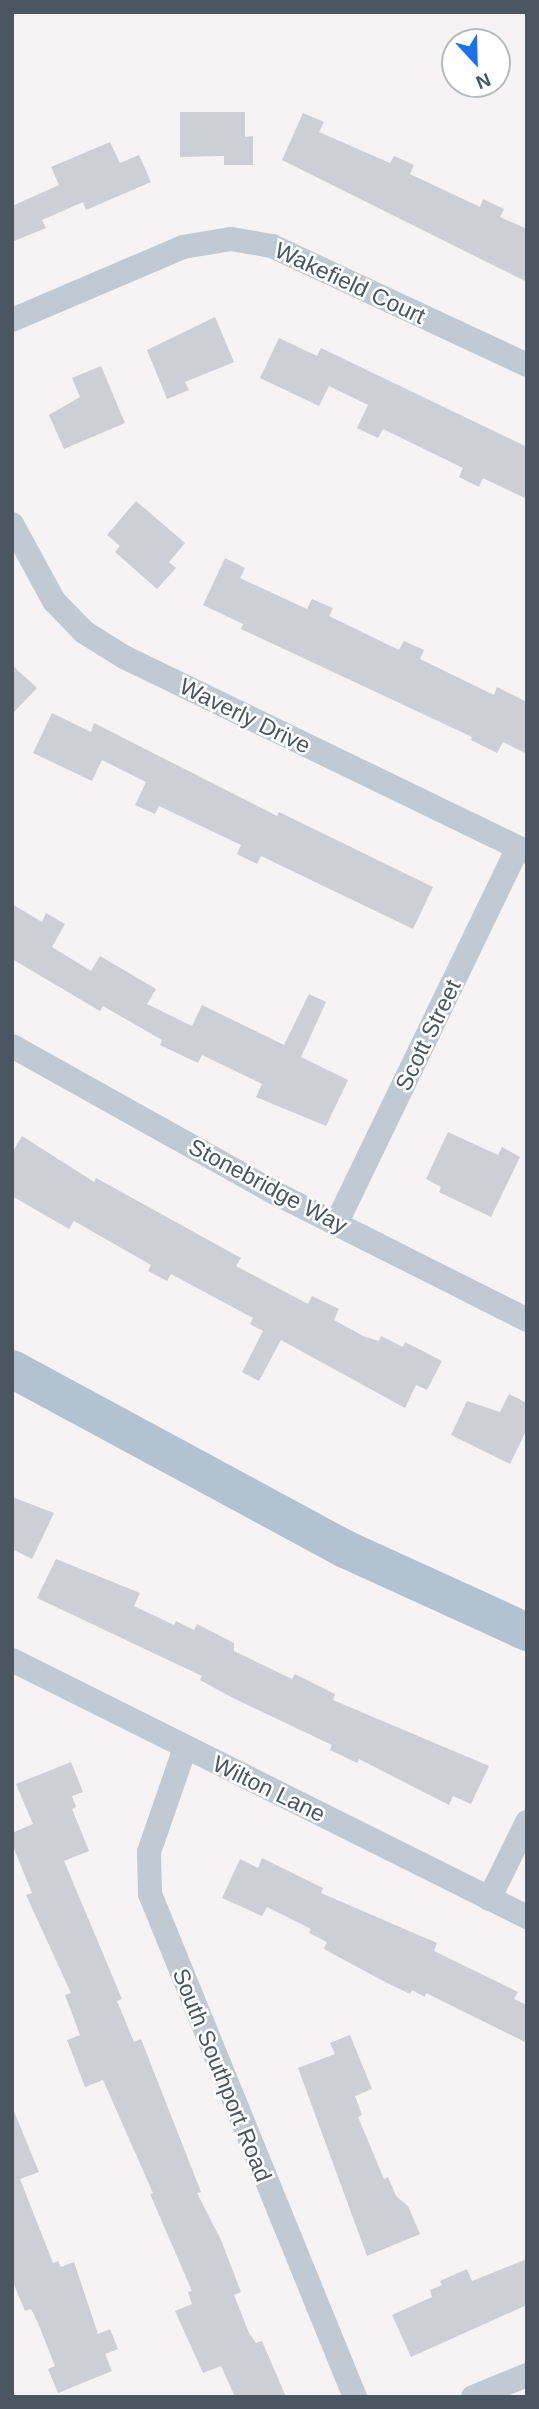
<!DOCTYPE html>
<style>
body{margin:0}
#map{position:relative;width:539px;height:2409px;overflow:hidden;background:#f5f3f3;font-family:Arial,sans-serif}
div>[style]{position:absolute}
.building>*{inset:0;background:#cdcfd5}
.minor>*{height:24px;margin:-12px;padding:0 12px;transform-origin:12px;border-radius:12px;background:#c1cad2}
.primary>*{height:38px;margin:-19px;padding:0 19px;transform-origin:19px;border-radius:19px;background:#b3c2d1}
span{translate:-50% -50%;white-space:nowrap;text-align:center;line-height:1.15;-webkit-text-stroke:5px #fff;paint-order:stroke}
.street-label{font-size:23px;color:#4a5661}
.frame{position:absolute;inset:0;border:14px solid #4a5661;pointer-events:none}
.north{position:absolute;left:441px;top:28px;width:70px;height:70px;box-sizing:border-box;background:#fff;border:2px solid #b7bbc0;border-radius:50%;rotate:158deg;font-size:19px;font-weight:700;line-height:28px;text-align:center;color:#4a5661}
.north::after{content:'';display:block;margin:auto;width:24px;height:32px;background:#1a73e8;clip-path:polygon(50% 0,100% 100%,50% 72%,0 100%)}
</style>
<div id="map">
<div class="building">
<div style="clip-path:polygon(180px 112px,245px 112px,245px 137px,253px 136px,253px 165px,224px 165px,224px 156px,180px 157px)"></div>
<div style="clip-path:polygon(303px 113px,324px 122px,319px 132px,390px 163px,394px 156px,414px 165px,410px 174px,480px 207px,483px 199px,504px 209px,500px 217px,527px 229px,527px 282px,282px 160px)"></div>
<div style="clip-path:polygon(110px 142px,120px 163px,139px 155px,151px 182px,86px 210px,83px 202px,42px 220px,46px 228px,12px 242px,12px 206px,59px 185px,51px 167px)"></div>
<div style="clip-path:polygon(215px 317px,234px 362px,185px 382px,189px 390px,167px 399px,147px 350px)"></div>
<div style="clip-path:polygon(279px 338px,317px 356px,321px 348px,527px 447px,527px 499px,483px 478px,479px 487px,459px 477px,463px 468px,383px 429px,378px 438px,357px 428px,368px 405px,329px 386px,319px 406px,260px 378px)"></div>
<div style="clip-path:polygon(101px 366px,125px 423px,64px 449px,49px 415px,80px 397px,72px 378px)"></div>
<div style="clip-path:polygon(136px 501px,185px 543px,169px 562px,176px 568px,157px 589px,115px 552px,120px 546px,107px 535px)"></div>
<div style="clip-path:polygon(225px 558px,245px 568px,240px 578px,307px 609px,312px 599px,333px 608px,329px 616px,399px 650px,404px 641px,424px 650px,420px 659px,494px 695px,497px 687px,527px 702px,527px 754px,503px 742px,497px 753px,471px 740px,472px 737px,241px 629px,243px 624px,203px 605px)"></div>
<div style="clip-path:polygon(12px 665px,37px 688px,12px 714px)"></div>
<div style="clip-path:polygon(52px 713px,91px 732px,94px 723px,277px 816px,279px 812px,433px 887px,413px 929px,261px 856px,257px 864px,237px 854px,241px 845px,159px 806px,155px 814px,135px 805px,146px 782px,102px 760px,92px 781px,33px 753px)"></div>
<div style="clip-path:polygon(12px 904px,42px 922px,46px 913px,65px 924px,52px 947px,91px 971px,100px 956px,156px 989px,147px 1004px,192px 1026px,202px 1005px,284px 1045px,309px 994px,326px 1002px,301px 1057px,348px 1080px,326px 1126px,256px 1097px,262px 1084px,202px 1055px,198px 1063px,160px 1045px,162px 1040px,103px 1006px,100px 1011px,12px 959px)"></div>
<div style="clip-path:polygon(448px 1132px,498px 1155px,502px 1147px,520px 1157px,491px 1217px,439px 1192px,441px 1187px,426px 1179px)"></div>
<div style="clip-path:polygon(22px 1136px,94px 1182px,96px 1178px,241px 1258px,236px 1266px,308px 1304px,312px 1296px,339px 1309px,334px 1320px,365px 1337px,379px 1341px,381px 1336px,403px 1347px,405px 1342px,442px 1361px,427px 1390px,416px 1385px,405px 1408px,281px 1340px,259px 1381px,242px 1372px,263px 1331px,250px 1324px,253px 1318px,171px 1274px,167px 1281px,148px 1271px,151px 1265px,74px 1221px,69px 1229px,12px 1196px,12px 1153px)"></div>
<div style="clip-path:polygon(509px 1394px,527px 1403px,527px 1429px,510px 1464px,451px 1435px,467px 1401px,500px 1412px)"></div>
<div style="clip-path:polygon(12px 1497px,54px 1513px,32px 1559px,12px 1549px)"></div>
<div style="clip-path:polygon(56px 1559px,140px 1593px,134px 1606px,174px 1625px,176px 1621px,194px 1630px,197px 1624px,234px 1643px,234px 1651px,292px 1679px,295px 1674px,335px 1694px,333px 1700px,489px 1766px,471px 1804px,453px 1796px,449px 1805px,359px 1759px,357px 1763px,330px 1750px,332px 1745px,233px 1698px,200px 1680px,202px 1676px,37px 1598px)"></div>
<div style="clip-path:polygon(71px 1762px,83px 1792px,72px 1796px,76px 1807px,72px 1809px,89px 1851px,64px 1861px,122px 1999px,117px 2001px,134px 2042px,141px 2039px,201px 2192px,197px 2193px,221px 2240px,241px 2292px,234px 2295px,249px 2333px,256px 2343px,262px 2341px,286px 2397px,235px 2397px,221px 2366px,203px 2373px,175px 2311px,192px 2304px,188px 2292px,192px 2291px,150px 2194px,153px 2193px,103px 2080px,85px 2087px,67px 2040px,80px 2035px,65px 1995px,71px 1993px,26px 1895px,32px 1893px,12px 1844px,12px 1833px,33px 1824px,16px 1784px)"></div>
<div style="clip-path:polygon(262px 1858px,323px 1888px,321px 1893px,437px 1943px,434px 1951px,518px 1992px,514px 1999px,527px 2005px,527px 2043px,426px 1993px,425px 1997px,412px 1990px,410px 1994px,383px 1981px,324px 1949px,327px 1942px,309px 1933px,311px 1929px,267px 1907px,262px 1916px,222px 1898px,240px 1859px,258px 1868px)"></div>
<div style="clip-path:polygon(350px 2035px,372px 2089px,355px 2096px,362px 2115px,358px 2117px,384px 2179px,388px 2177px,396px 2196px,408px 2206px,420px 2234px,367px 2256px,298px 2068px,335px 2054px,330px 2043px)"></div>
<div style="clip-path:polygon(13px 2109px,39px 2172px,20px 2179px,53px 2263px,58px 2261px,61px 2267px,74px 2262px,98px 2334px,110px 2329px,118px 2349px,105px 2354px,112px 2371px,58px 2393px,48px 2369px,55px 2366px,38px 2323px,31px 2309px,25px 2311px,12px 2280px)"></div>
<div style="clip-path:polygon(527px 2259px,527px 2305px,411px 2357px,392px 2315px,432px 2297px,430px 2290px,442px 2285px,440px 2281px,467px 2269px,472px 2281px)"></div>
</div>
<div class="minor">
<div style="left:12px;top:320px;width:186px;rotate:-23.1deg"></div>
<div style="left:183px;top:247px;width:49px;rotate:-9.5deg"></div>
<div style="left:231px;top:239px;width:42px;rotate:9.7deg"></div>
<div style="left:272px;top:246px;width:281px;rotate:25deg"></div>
<div style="left:12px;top:524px;width:88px;rotate:61.4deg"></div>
<div style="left:54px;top:601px;width:43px;rotate:45.9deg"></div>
<div style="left:84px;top:632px;width:47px;rotate:32deg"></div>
<div style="left:124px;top:657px;width:448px;rotate:25.8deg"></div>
<div style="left:12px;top:1046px;width:297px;rotate:29.2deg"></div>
<div style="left:271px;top:1191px;width:287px;rotate:26.7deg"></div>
<div style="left:337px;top:1222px;width:415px;rotate:-64.2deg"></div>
<div style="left:12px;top:1660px;width:576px;rotate:26.52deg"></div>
<div style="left:185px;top:1748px;width:110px;rotate:109.1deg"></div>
<div style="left:149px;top:1852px;width:42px;rotate:88.6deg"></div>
<div style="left:150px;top:1894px;width:543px;rotate:67.83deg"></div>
<div style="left:489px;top:1899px;width:86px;rotate:-63.7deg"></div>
<div style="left:473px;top:2397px;width:58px;rotate:-22.2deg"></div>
</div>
<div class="primary">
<div style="left:12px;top:1369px;width:379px;rotate:28.4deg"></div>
<div style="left:345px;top:1549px;width:200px;rotate:24.5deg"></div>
</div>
<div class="street-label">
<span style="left:350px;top:283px;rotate:25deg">Wakefield Court</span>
<span style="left:245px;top:716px;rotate:26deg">Waverly Drive</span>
<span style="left:428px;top:1035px;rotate:-64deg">Scott Street</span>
<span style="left:268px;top:1186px;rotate:28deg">Stonebridge Way</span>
<span style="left:269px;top:1789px;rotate:26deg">Wilton Lane</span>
<span style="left:222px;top:2075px;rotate:68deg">South Southport Road</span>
</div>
<div class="frame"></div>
<div class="north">N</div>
</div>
